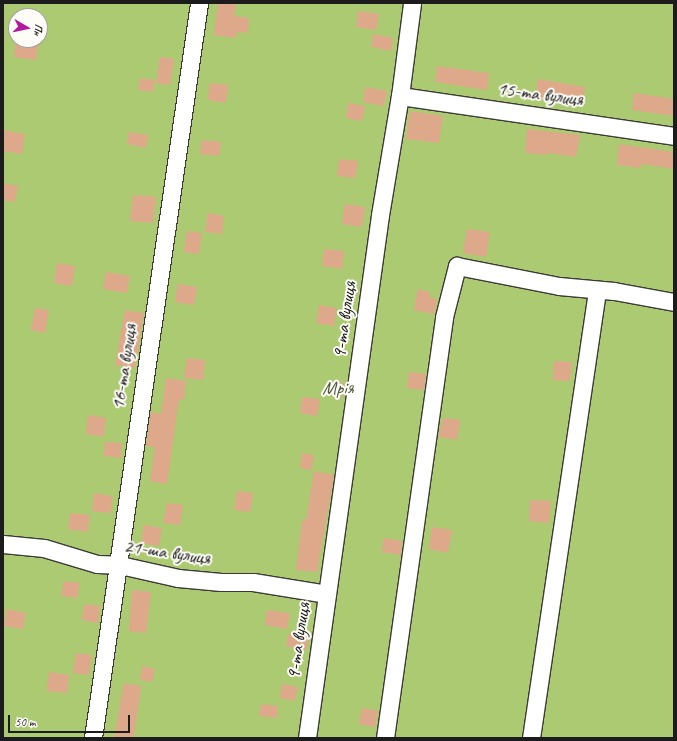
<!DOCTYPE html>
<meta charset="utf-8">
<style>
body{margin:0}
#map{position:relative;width:677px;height:741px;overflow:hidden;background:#efe6cb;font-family:Caveat,sans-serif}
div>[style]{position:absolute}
.green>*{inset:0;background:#acca71}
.building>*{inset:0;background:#dea98b}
.roads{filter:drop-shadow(1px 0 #3c3a36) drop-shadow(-1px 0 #3c3a36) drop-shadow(0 1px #3c3a36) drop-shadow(0 -1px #3c3a36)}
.street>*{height:17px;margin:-8.5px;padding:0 8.5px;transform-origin:8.5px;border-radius:8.5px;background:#fff}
span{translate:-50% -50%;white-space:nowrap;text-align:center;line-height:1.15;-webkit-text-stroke:4px #fdfcf7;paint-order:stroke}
.street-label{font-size:19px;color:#1c1c1c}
.park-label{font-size:19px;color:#4e593a}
.frame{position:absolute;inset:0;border:4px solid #1c1c1c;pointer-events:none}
.north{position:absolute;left:8px;top:8px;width:40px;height:40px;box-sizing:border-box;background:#fdfcf7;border:1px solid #a3a29f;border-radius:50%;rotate:99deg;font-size:11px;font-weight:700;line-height:16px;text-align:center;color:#1c1c1c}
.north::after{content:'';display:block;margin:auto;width:14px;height:18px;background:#b5179e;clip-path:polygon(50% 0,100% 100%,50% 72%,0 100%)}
.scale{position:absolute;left:8px;top:715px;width:122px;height:18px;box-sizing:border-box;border:2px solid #1c1c1c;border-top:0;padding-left:5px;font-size:12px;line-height:14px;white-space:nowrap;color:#1c1c1c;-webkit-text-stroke:3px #fdfcf7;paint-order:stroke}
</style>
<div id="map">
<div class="green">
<div style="clip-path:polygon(evenodd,3px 3px,674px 3px,674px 738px,3px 738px,3px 3px,16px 16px,40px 16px,40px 40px,16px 40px,16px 16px)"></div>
</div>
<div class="building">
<div style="clip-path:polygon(218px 3px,236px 3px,234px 16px,249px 18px,248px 33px,237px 32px,236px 38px,214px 35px)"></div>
<div style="clip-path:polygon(358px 11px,379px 14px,376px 30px,356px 27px)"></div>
<div style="clip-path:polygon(373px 34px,393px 38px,391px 51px,371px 47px)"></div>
<div style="clip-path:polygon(16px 40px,39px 42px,36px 60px,14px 57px)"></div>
<div style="clip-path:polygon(160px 57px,174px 59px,170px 85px,156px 83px)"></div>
<div style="clip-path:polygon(437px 66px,489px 73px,487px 90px,435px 82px)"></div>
<div style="clip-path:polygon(140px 78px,155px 80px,153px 92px,138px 90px)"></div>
<div style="clip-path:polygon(538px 79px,585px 87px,583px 104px,535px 98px)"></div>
<div style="clip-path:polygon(210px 83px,228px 85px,226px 103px,208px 100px)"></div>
<div style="clip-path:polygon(365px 87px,387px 91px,384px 106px,363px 102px)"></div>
<div style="clip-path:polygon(634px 93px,674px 99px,674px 116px,632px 110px)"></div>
<div style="clip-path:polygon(348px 103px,365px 106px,362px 121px,346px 118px)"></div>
<div style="clip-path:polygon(410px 111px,443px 116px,439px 143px,406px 139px)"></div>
<div style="clip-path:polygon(527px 129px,580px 135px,576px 157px,547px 153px,547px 155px,525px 153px)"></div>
<div style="clip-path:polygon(3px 130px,25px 134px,22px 154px,3px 151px)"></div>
<div style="clip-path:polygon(129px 132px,148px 135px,146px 148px,127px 144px)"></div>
<div style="clip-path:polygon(202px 140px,221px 142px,219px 156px,200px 154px)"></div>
<div style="clip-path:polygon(619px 144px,674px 152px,674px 169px,642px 164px,641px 168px,617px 165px)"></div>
<div style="clip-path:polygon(339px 159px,358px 161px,355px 178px,337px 176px)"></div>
<div style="clip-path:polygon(3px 183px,18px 186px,15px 202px,3px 200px)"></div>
<div style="clip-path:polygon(133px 195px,156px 197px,153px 223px,130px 221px)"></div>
<div style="clip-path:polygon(345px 204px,365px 207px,362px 227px,342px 224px)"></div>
<div style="clip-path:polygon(208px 213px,224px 216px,222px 234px,205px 232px)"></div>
<div style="clip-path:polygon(467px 229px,490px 232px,486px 257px,463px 253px)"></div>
<div style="clip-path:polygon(187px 231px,202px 233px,199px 254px,184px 252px)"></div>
<div style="clip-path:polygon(324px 249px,344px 251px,342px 269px,322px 266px)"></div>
<div style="clip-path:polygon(57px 263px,75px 266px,72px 286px,54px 283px)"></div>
<div style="clip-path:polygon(106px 272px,130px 276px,127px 293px,103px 289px)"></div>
<div style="clip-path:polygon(178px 284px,197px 287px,194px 305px,175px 302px)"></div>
<div style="clip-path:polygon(418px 289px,430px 292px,429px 297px,437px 299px,434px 314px,414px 310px)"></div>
<div style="clip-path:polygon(319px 305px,337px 308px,334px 326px,316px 323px)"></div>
<div style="clip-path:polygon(35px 308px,49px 310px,45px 333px,31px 330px)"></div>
<div style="clip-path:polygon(125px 310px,144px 313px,135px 368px,115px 365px)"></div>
<div style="clip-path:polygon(187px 358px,205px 360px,203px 380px,184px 378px)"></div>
<div style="clip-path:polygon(554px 361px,572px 362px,570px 381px,553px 380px)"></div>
<div style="clip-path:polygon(409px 372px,426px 374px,424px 390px,407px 388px)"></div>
<div style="clip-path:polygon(166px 378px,186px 381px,184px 400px,179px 399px,167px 484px,150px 481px,155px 447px,146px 446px,151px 412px,161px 414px)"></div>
<div style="clip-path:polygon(328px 381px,344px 383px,342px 398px,325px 395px)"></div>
<div style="clip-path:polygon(302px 397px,320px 399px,317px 416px,300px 413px)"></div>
<div style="clip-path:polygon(88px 415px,106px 418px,104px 437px,86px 434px)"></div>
<div style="clip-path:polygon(443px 418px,460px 420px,457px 440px,439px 437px)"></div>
<div style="clip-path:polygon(105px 442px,122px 443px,121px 458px,104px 456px)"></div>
<div style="clip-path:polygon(302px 453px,314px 455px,312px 470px,300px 468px)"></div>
<div style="clip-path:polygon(314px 471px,334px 475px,317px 572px,296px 570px,302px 520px,306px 520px)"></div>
<div style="clip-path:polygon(237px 491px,253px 493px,250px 512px,234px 510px)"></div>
<div style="clip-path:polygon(94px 493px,113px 496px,111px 513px,92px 511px)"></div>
<div style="clip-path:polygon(530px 500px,551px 501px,549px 523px,529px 521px)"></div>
<div style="clip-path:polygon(167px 503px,183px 505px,180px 525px,163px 523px)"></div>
<div style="clip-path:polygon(70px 513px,90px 515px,88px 532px,68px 529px)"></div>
<div style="clip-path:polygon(144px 525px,162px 528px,159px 546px,141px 543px)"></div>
<div style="clip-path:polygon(432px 527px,452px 530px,448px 553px,429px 549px)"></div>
<div style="clip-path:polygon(384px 538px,402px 541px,401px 555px,382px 552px)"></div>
<div style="clip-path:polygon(64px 581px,80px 583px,77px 598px,61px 596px)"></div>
<div style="clip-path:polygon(132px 590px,151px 592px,146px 633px,129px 631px)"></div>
<div style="clip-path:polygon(84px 604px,100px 606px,98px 623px,82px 620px)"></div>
<div style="clip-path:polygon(7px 609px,26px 613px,23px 629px,4px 626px)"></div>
<div style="clip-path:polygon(267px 610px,290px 613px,287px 629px,265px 625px)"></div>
<div style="clip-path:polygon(289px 633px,309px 637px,306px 650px,286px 646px)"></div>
<div style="clip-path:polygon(76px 653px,92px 655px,89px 675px,73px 673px)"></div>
<div style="clip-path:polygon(142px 666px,155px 669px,152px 682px,140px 680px)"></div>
<div style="clip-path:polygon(49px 672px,69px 675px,67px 693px,47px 691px)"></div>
<div style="clip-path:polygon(124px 683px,141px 686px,134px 738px,114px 738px)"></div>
<div style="clip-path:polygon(282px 684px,298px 687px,295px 701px,280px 698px)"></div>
<div style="clip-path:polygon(261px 704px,278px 706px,277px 718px,259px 716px)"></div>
<div style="clip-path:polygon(362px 708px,378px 711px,375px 727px,359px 724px)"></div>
</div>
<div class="roads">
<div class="street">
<div style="left:400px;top:96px;width:277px;rotate:8.3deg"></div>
<div style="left:3px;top:544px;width:41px;rotate:5.6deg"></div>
<div style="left:44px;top:548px;width:55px;rotate:16.8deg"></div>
<div style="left:97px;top:564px;width:23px;rotate:2deg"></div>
<div style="left:120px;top:565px;width:59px;rotate:12.6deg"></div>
<div style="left:178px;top:578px;width:43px;rotate:5.3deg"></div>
<div style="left:221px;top:582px;width:32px"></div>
<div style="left:253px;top:582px;width:75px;rotate:9.2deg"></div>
<div style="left:93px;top:738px;width:743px;rotate:-81.79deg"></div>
<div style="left:307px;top:738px;width:528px;rotate:-82.05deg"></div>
<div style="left:380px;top:215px;width:121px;rotate:-80.5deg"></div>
<div style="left:400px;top:96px;width:94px;rotate:-82.6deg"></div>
<div style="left:385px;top:738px;width:425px;rotate:-82deg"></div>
<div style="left:444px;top:317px;width:53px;rotate:-75.7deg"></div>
<div style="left:457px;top:266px;width:104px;rotate:11.1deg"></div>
<div style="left:559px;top:286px;width:55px;rotate:5.2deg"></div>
<div style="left:614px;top:291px;width:61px;rotate:10.4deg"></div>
<div style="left:531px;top:738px;width:453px;rotate:-81.6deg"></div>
</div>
</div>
<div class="street-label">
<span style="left:540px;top:95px;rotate:8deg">15-та вулиця</span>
<span style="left:345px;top:320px;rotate:-82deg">9-та вулиця</span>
<span style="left:125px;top:367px;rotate:-81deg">16-та вулиця</span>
<span style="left:167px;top:553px;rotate:9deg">21-ша вулиця</span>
<span style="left:299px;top:641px;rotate:-82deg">9-та вулиця</span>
</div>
<div class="park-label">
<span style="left:338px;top:389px">Мрія</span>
</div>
<div class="frame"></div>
<div class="north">Пн</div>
<div class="scale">50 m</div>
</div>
